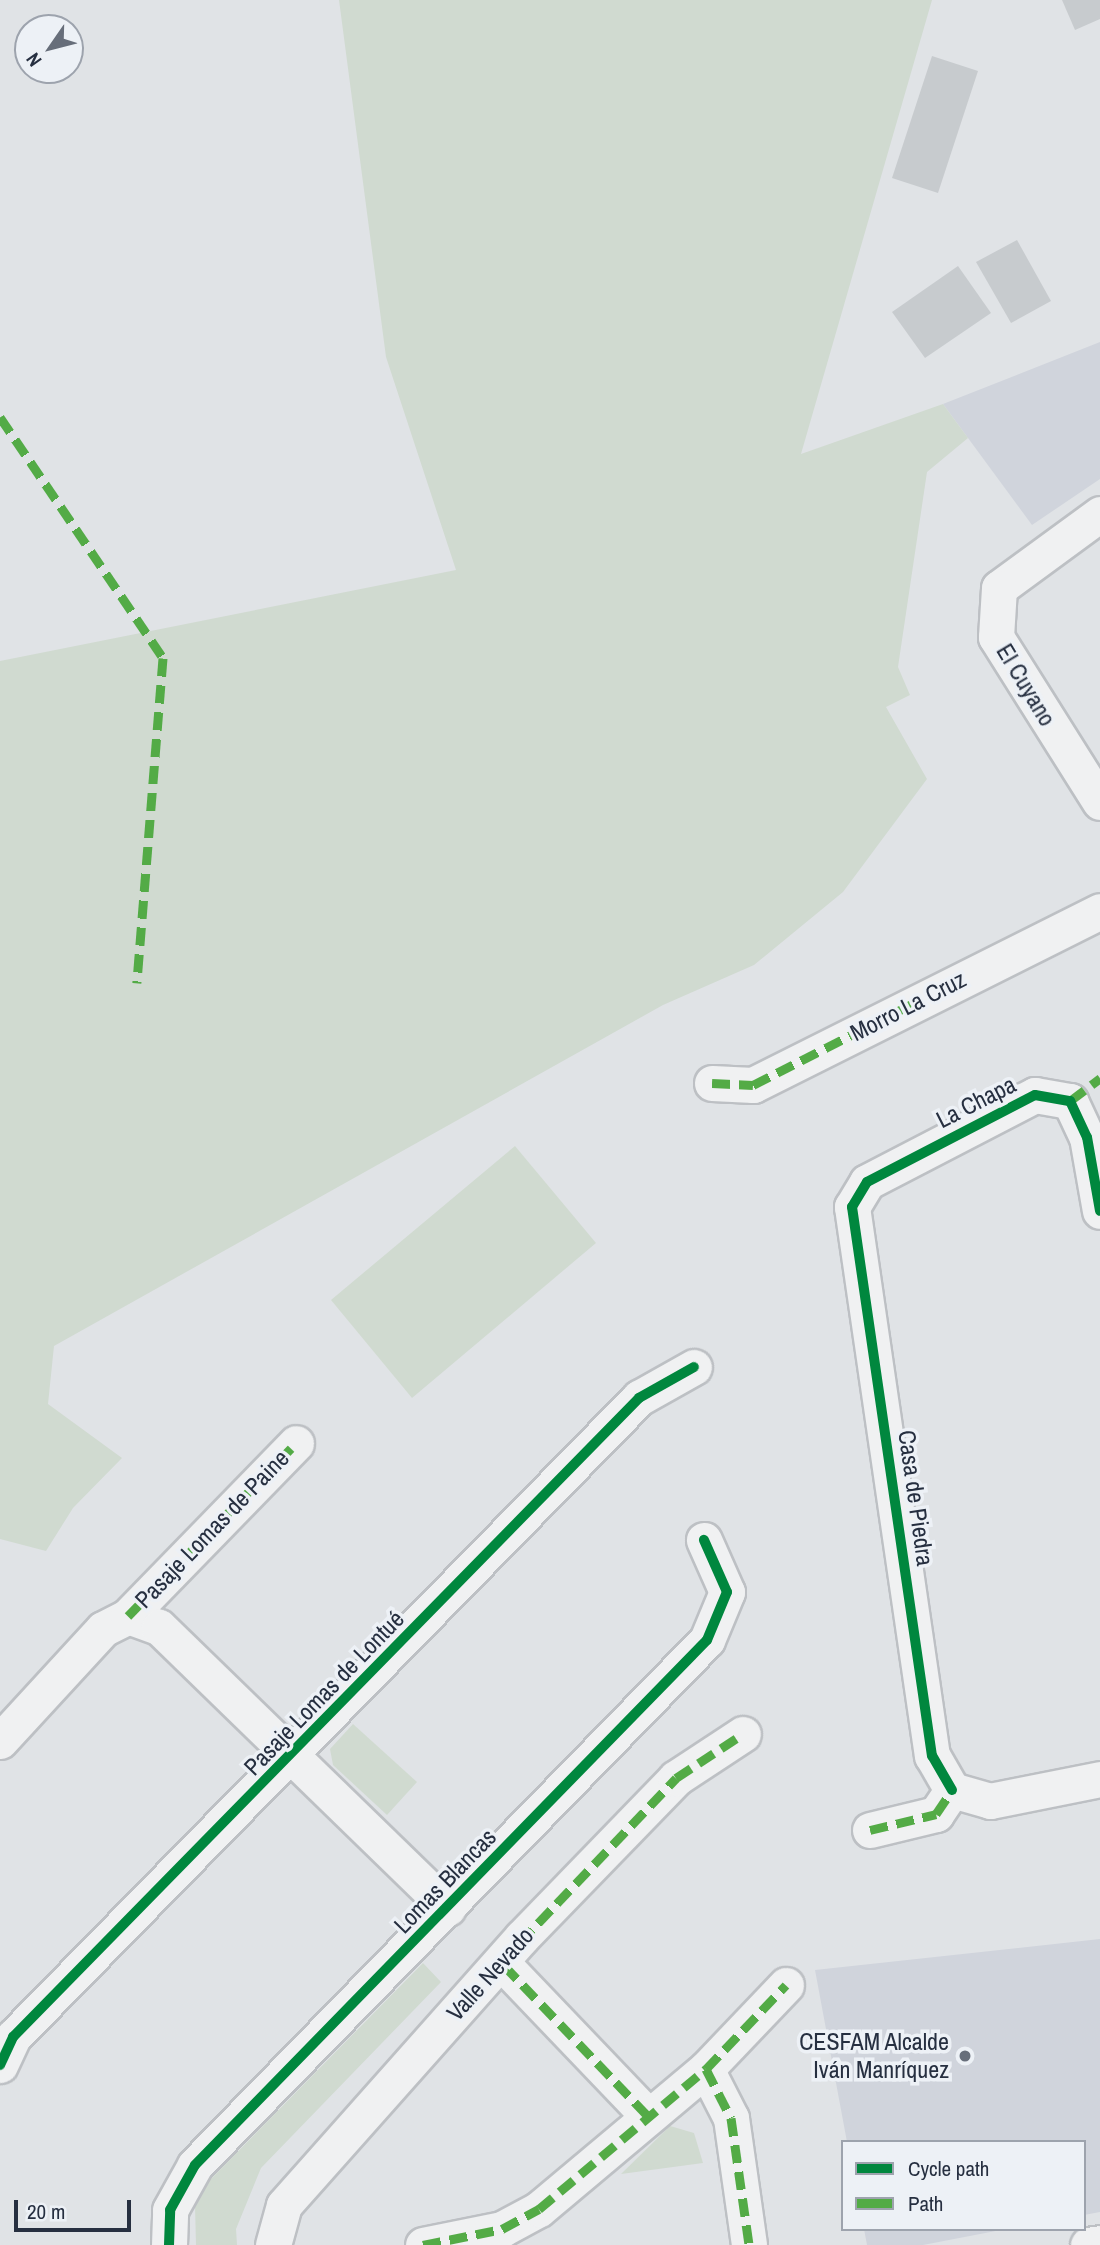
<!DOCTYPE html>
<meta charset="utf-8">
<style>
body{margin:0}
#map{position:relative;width:1100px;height:2245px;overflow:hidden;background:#e0e3e6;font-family:"Archivo Narrow",sans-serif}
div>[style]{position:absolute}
.built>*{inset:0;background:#d0d4dc}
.green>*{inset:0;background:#d0dad0}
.building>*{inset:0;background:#c7cbce}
.roads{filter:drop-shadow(2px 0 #bdc0c4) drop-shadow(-2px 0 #bdc0c4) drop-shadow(0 2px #bdc0c4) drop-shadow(0 -2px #bdc0c4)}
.minor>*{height:35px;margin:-17.5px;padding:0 17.5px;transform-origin:17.5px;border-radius:17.5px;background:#f0f1f2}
.quiet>*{height:9px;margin-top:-4.5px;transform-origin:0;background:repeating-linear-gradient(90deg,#53ab46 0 18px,transparent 0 27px)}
.cycleway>*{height:10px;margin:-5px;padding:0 5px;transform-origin:5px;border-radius:5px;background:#00873e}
.dots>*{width:19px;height:19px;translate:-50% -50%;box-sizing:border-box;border:4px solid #edf1f6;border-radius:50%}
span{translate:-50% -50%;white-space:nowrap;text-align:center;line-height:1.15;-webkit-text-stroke:7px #edf1f6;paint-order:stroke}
.street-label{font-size:24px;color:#262f40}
.poi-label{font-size:24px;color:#262f40}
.right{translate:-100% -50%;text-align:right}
.legend{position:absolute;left:841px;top:2140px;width:245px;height:91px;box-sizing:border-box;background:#edf1f6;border:2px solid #9da3ad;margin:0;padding:9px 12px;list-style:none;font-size:21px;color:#262f40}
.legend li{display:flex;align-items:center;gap:14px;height:35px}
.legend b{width:35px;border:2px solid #9da3ad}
.north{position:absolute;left:14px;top:14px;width:70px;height:70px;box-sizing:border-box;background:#edf1f6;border:2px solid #9da3ad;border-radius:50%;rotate:235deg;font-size:19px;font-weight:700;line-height:28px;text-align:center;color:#262f40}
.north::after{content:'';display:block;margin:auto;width:24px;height:32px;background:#676e7a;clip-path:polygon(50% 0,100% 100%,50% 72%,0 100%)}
.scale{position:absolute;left:14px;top:2200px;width:117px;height:32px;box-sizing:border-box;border:4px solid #262f40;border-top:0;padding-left:9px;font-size:21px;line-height:24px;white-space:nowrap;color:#262f40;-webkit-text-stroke:5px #edf1f6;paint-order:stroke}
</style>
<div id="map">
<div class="built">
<div style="clip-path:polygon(1100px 342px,1100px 479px,1032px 525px,943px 404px)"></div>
<div style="clip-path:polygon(1100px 1939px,1100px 2212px,1084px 2215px,1084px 2142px,847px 2142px,815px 1970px)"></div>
<div style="clip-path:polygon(864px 2229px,1006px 2229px,923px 2245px,867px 2245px)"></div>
</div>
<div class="green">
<div style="clip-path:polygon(339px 0,932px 0,801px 454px,943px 404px,968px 438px,927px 472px,898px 667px,910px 695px,886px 707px,927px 779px,843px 892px,754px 965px,663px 1005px,54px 1346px,48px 1404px,122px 1458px,73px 1508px,46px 1551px,0 1539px,0 661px,456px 570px,386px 357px)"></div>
<div style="clip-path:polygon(515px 1146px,596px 1243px,412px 1398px,331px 1300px)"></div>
<div style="clip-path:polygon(353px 1724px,417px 1782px,387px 1815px,333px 1765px,330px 1749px)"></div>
<div style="clip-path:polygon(423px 1963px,441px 1982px,261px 2168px,236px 2229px,237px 2245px,196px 2245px,195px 2206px,205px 2185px)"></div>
<div style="clip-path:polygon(670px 2126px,694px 2133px,703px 2163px,621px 2174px)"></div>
</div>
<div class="building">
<div style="clip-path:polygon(1062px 0,1100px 0,1100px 19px,1075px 30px)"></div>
<div style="clip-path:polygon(932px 56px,978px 71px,938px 193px,892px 178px)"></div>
<div style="clip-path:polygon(1017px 240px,1051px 301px,1011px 323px,976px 262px)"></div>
<div style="clip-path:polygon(958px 266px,991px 313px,925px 358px,892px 312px)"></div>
</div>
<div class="roads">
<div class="minor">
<div style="left:1100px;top:514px;width:125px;rotate:143.8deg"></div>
<div style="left:999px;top:588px;width:49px;rotate:93.5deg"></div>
<div style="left:996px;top:637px;width:195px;rotate:57.8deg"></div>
<div style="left:712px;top:1083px;width:41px;rotate:2.8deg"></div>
<div style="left:753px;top:1085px;width:388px;rotate:-26.6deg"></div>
<div style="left:128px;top:1616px;width:241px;rotate:-45.8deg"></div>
<div style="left:0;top:1741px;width:152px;rotate:-47.4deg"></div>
<div style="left:103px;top:1629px;width:28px;rotate:-27deg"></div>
<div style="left:128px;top:1616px;width:33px;rotate:20deg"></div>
<div style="left:159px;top:1627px;width:403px;rotate:44.2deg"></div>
<div style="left:952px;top:1790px;width:39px;rotate:-120deg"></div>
<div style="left:932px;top:1756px;width:555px;rotate:-98.29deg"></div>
<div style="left:852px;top:1207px;width:29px;rotate:-59deg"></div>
<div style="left:867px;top:1182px;width:189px;rotate:-27.4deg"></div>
<div style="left:1035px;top:1095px;width:36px;rotate:10deg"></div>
<div style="left:1070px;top:1101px;width:40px;rotate:65deg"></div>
<div style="left:1087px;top:1137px;width:75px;rotate:80deg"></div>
<div style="left:952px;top:1790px;width:40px;rotate:16deg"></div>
<div style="left:990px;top:1801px;width:112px;rotate:-11.3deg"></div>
<div style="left:870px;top:1830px;width:68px;rotate:-13.6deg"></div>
<div style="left:936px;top:1814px;width:29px;rotate:-56deg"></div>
<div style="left:501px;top:1962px;width:211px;rotate:46.3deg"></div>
<div style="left:0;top:2065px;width:31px;rotate:-65deg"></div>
<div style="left:13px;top:2037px;width:895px;rotate:-45.59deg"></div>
<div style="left:639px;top:1398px;width:63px;rotate:-29.4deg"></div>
<div style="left:706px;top:2069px;width:55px;rotate:63deg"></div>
<div style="left:731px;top:2118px;width:128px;rotate:81.9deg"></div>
<div style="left:169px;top:2245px;width:35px;rotate:-88deg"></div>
<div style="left:170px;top:2210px;width:51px;rotate:-60.9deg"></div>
<div style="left:195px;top:2165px;width:733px;rotate:-45.72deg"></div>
<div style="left:707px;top:1640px;width:52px;rotate:-67.4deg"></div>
<div style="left:727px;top:1592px;width:57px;rotate:-113.9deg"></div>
<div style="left:273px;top:2245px;width:41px;rotate:-74.6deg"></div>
<div style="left:284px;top:2205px;width:358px;rotate:-48.4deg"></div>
<div style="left:522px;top:1937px;width:221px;rotate:-45.9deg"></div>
<div style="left:676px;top:1778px;width:80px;rotate:-33.3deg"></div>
<div style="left:423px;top:2245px;width:81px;rotate:-11.4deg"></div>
<div style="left:502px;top:2229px;width:42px;rotate:-28.4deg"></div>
<div style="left:539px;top:2209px;width:218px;rotate:-40deg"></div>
<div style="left:706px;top:2069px;width:116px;rotate:-46.4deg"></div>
<div style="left:1088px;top:2245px;width:12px;rotate:-9deg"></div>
</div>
</div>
<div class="quiet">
<div style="left:0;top:417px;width:291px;rotate:55.9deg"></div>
<div style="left:163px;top:658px;width:326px;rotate:94.6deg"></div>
<div style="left:712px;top:1083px;width:41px;rotate:2.8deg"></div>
<div style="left:753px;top:1085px;width:185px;rotate:-27deg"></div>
<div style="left:1070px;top:1101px;width:38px;rotate:-37deg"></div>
<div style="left:128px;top:1616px;width:241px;rotate:-45.8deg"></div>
<div style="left:870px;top:1830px;width:68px;rotate:-13.6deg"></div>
<div style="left:936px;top:1814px;width:29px;rotate:-56deg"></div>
<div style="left:706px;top:2069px;width:55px;rotate:63deg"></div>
<div style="left:731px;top:2118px;width:128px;rotate:81.9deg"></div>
<div style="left:647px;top:2115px;width:211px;rotate:-133.7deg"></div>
<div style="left:501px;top:1962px;width:254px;rotate:-46.4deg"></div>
<div style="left:676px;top:1778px;width:80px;rotate:-33.3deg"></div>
<div style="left:423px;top:2245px;width:81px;rotate:-11.4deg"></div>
<div style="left:502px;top:2229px;width:42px;rotate:-28.4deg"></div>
<div style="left:539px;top:2209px;width:218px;rotate:-40deg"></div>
<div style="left:706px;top:2069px;width:116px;rotate:-46.4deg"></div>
</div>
<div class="cycleway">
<div style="left:952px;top:1790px;width:39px;rotate:-120deg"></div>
<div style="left:932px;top:1756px;width:555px;rotate:-98.29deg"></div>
<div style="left:852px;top:1207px;width:29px;rotate:-59deg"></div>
<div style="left:867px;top:1182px;width:189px;rotate:-27.4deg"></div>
<div style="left:1035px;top:1095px;width:36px;rotate:10deg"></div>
<div style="left:1070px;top:1101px;width:40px;rotate:65deg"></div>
<div style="left:1087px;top:1137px;width:75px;rotate:80deg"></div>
<div style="left:0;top:2065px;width:31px;rotate:-65deg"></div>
<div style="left:13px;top:2037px;width:895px;rotate:-45.59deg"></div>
<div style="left:639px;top:1398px;width:63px;rotate:-29.4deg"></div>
<div style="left:169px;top:2245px;width:35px;rotate:-88deg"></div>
<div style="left:170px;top:2210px;width:51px;rotate:-60.9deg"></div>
<div style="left:195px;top:2165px;width:733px;rotate:-45.72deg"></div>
<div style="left:707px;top:1640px;width:52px;rotate:-67.4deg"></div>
<div style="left:727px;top:1592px;width:57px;rotate:-113.9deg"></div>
</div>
<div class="dots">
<div style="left:965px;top:2056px;background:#676e7a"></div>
</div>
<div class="street-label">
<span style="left:1026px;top:685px;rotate:59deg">El Cuyano</span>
<span style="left:908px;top:1006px;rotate:-27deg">Morro La Cruz</span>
<span style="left:976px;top:1102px;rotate:-27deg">La Chapa</span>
<span style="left:916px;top:1498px;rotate:82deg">Casa de Piedra</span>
<span style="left:212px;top:1529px;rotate:-46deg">Pasaje Lomas de Paine</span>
<span style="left:324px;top:1693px;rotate:-46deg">Pasaje Lomas de Lontué</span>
<span style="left:445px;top:1881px;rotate:-46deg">Lomas Blancas</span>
<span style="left:490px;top:1974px;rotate:-48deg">Valle Nevado</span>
</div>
<div class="poi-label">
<span class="right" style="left:949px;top:2056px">CESFAM Alcalde<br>Iván Manríquez</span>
</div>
<ul class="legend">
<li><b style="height:9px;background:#00873e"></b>Cycle path</li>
<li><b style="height:9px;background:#53ab46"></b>Path</li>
</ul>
<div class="north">N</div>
<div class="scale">20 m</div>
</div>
